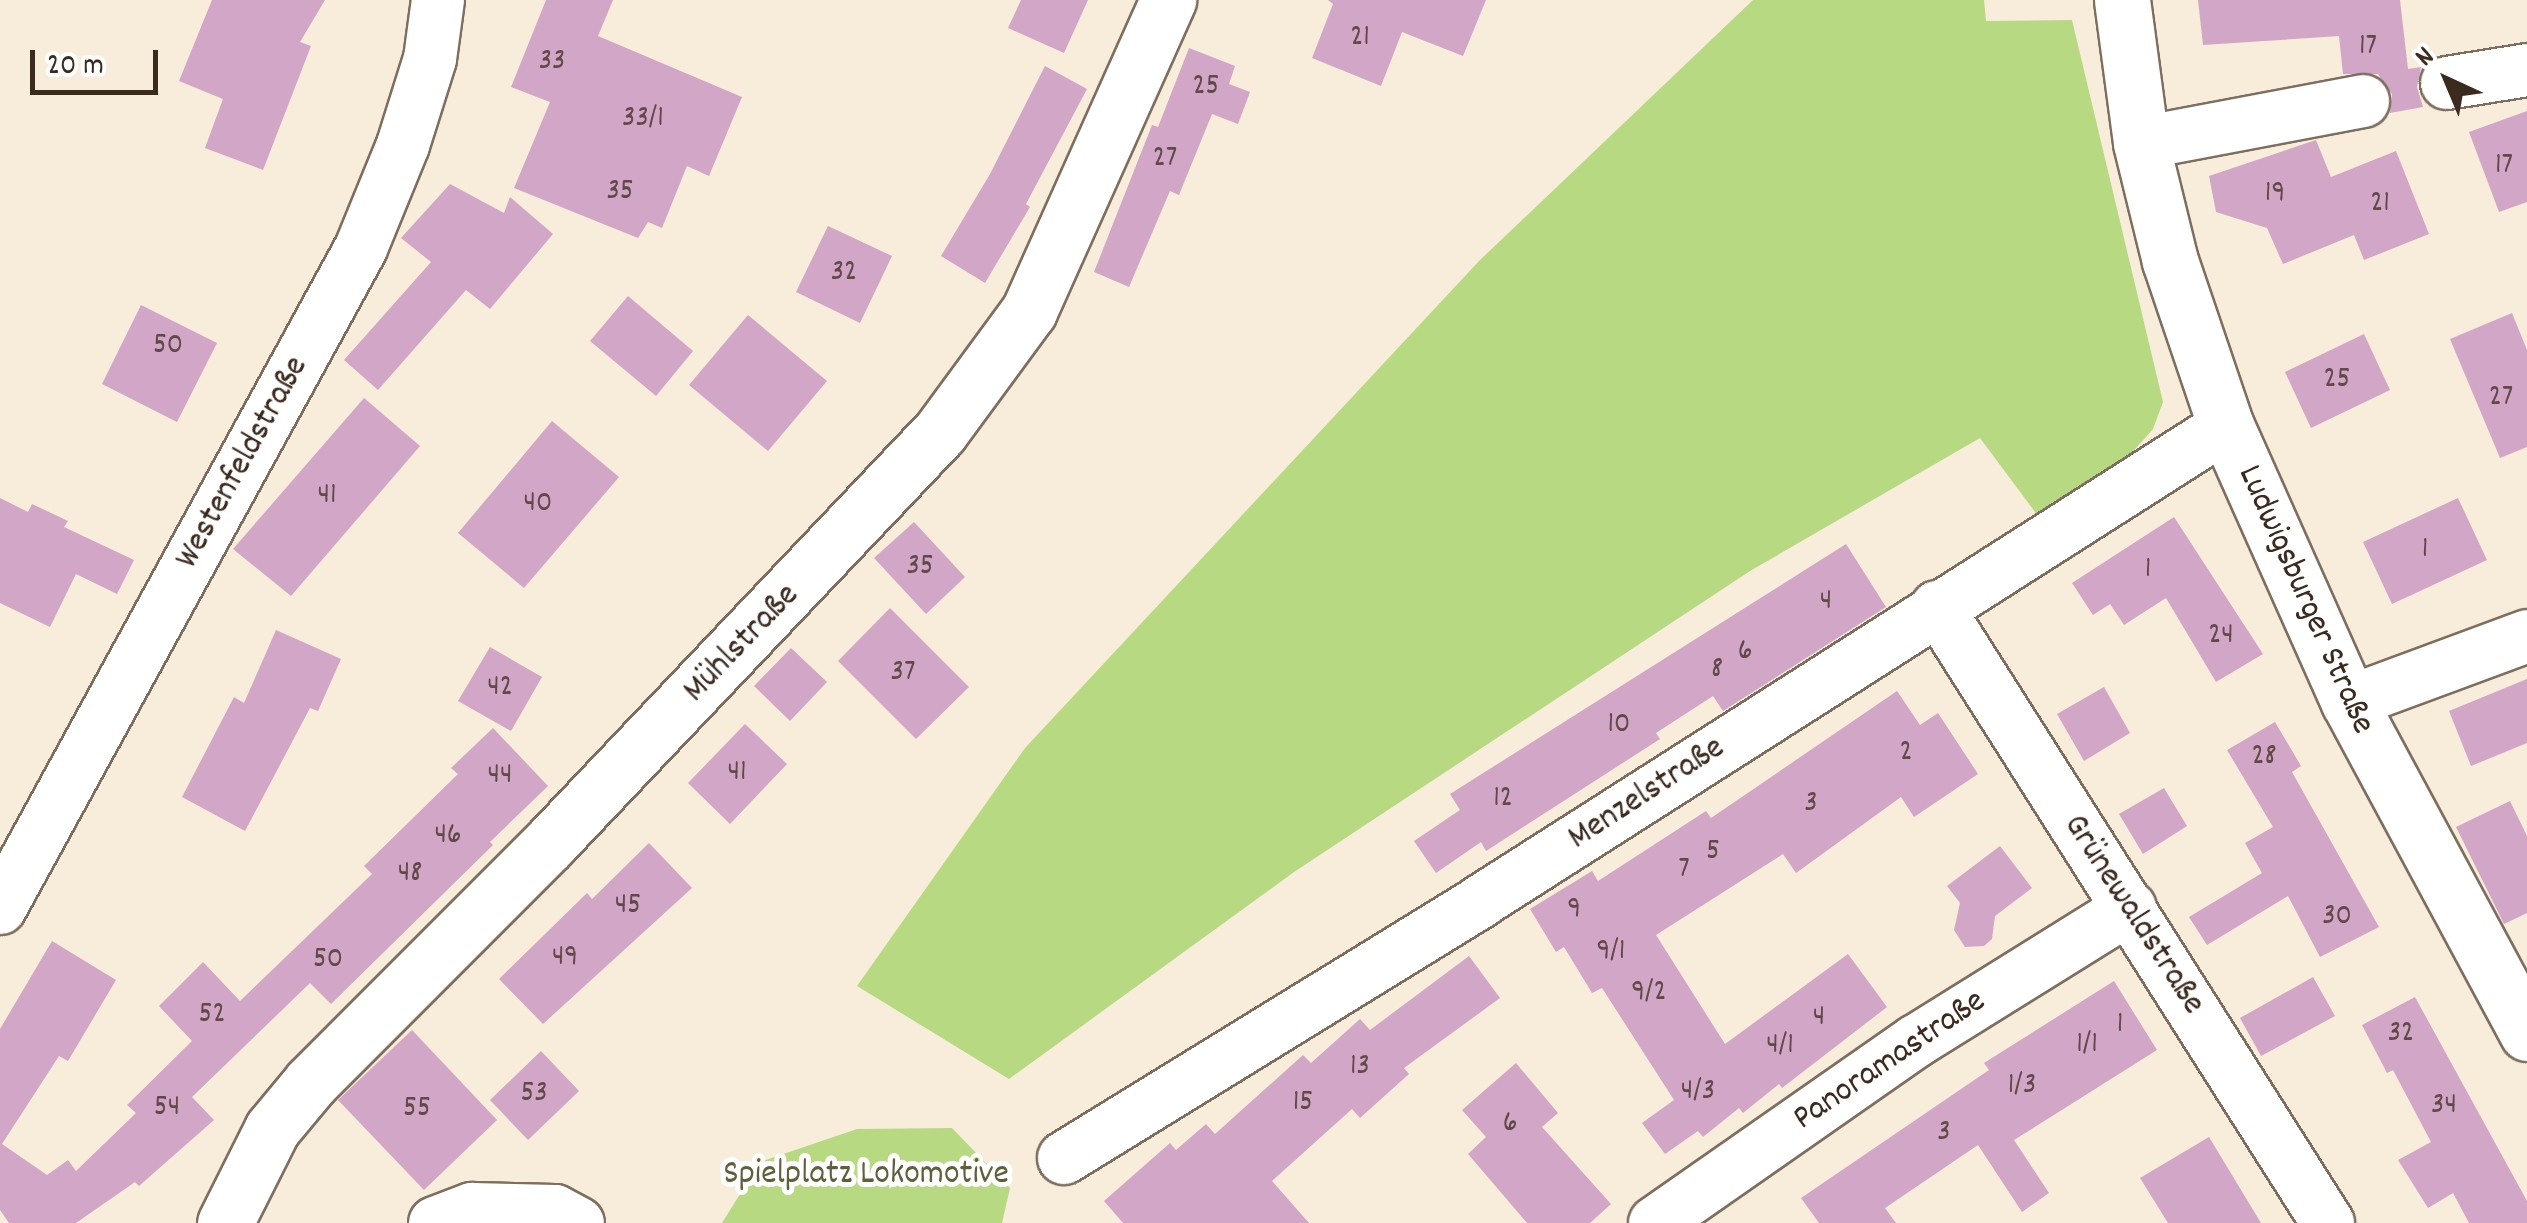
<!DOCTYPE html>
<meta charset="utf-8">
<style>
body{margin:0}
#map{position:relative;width:2527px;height:1223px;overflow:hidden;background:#f8ecdb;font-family:Dekko,sans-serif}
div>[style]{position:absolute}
.green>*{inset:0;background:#b7d981}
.building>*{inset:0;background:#d2a6c7}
.roads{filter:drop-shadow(2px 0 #7d6e60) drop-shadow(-2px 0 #7d6e60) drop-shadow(0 2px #7d6e60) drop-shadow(0 -2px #7d6e60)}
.minor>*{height:52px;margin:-26px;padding:0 26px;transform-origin:26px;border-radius:26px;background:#fff}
.major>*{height:55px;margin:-27.5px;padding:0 27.5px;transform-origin:27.5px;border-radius:27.5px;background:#fff}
span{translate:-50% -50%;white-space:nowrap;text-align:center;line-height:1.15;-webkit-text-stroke:10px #fff;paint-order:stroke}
.number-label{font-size:30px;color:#614948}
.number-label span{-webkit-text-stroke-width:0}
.street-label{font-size:35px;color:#3b2a1e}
.park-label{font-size:35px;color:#605f3c}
.north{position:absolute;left:2397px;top:30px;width:100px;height:100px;-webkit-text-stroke:8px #fff;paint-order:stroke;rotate:316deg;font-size:28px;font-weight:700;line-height:40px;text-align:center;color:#3b2a1e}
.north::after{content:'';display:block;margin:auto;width:35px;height:45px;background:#3b2a1e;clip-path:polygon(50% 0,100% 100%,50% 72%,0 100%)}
.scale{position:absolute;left:30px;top:50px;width:128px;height:45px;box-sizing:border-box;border:5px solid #3b2a1e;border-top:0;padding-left:12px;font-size:30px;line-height:35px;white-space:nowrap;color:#3b2a1e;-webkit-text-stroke:8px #fff;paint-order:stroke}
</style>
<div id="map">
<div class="green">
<div style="clip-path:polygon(1753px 0,1984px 0,1986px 21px,2072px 20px,2163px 402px,2153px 429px,2129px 456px,2038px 516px,1980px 438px,1750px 571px,1294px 872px,1009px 1079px,857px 986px,1025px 748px,1479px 261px)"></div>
<div style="clip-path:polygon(952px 1128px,1010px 1188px,1002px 1223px,722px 1223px,760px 1162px,857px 1129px)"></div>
</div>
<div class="building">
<div style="clip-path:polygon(212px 0,325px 0,300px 42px,311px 46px,263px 170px,205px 148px,223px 99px,179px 81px)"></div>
<div style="clip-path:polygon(546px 0,613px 0,598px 36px,742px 97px,709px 176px,687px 166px,662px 228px,648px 222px,638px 238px,514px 188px,550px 102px,511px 87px)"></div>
<div style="clip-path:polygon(1021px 0,1088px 0,1064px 53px,1008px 28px)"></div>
<div style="clip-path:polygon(1328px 0,1486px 0,1463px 56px,1402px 32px,1381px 86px,1312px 58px,1333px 4px)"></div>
<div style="clip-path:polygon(2198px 0,2400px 0,2408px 69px,2421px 67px,2417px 87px,2423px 107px,2390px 113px,2392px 94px,2378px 74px,2343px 74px,2339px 36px,2203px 45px)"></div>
<div style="clip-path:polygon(1189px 48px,1235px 66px,1229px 84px,1250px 92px,1238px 124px,1212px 114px,1179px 195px,1170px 191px,1129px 287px,1094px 272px,1152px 125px,1158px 127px)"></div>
<div style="clip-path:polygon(1045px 66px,1087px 89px,1026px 204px,1030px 207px,985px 283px,941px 256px,990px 174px)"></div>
<div style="clip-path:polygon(2527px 111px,2527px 202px,2499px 212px,2469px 132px)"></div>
<div style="clip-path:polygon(2316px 140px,2331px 177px,2396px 151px,2429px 234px,2364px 260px,2354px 235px,2283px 264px,2267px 228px,2216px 212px,2209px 176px)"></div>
<div style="clip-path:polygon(450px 184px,504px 213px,510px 197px,553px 234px,490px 309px,466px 290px,378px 390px,344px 360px,431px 262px,401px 238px)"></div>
<div style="clip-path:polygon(828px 226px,892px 256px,860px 323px,796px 292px)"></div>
<div style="clip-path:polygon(628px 296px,693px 351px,656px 396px,590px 341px)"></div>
<div style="clip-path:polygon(141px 305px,217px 343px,177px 422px,102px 384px)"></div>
<div style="clip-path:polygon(2512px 313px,2527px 350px,2527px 447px,2500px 458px,2450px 339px)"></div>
<div style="clip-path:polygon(748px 315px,827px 381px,768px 451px,689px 385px)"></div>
<div style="clip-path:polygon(2364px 334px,2390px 390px,2311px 428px,2285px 372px)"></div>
<div style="clip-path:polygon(364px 398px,420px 446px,291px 596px,233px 549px)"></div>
<div style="clip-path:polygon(552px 421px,619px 477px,524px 588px,458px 533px)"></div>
<div style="clip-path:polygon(0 498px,28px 512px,32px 504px,68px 521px,64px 527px,134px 560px,117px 594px,76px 574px,50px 627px,0 603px)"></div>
<div style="clip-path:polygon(2458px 498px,2487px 560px,2392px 604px,2363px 542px)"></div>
<div style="clip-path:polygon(2174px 517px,2263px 654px,2216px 682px,2166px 598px,2124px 625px,2110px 604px,2093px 615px,2072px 583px)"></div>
<div style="clip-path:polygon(914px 522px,965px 577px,926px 614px,874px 558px)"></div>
<div style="clip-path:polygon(1846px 544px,1886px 607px,1723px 711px,1713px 696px,1656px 733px,1660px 739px,1486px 851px,1481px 842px,1436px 873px,1414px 841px,1460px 810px,1450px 794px)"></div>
<div style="clip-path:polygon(890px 608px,969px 687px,916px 739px,838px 661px)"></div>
<div style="clip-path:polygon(276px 630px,341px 659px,318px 711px,310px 708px,245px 831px,182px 797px,234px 697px,244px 703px)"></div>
<div style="clip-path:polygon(490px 647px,542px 677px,511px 731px,458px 701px)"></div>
<div style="clip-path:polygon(791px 648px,827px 682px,790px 721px,754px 686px)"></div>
<div style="clip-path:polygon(2527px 679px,2527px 743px,2471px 766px,2449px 711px)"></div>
<div style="clip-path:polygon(2104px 687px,2130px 733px,2084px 761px,2057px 714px)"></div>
<div style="clip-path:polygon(1897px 691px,1920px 725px,1938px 713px,1978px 774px,1914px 817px,1901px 797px,1796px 873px,1783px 854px,1656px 935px,1725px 1044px,1848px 954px,1887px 1007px,1782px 1088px,1779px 1084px,1743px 1113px,1739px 1108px,1703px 1137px,1698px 1131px,1665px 1154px,1642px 1123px,1674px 1100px,1602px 988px,1592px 993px,1564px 947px,1556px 952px,1530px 909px,1592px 871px,1598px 881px,1706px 811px,1711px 818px)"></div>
<div style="clip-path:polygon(2275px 722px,2301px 766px,2292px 772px,2379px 927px,2320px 957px,2288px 896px,2207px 945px,2189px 917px,2262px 873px,2245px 843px,2273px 827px,2227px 750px)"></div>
<div style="clip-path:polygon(745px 724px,787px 764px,730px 824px,688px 783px)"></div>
<div style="clip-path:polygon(493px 728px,548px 786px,490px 842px,493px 845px,331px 1004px,310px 983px,192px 1097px,214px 1120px,139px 1186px,135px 1182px,76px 1223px,9px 1223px,0 1210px,0 1029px,52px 941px,116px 980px,68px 1061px,59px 1056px,2px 1144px,47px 1175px,68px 1160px,76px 1171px,136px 1113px,127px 1105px,192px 1041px,159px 1006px,203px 962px,240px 1001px,372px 874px,364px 866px,458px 774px,451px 768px)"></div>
<div style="clip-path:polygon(2164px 788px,2187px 826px,2143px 854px,2119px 814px)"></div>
<div style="clip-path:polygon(2510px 801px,2527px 836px,2527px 913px,2504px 924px,2456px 827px)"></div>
<div style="clip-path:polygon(649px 843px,692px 888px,543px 1024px,499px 979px,587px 893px,592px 899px)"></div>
<div style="clip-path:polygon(2000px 846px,2032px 888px,1995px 916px,1992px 939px,1984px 946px,1965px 947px,1954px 930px,1960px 903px,1947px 886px)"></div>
<div style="clip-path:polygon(1469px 956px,1500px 998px,1404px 1068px,1409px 1074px,1360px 1118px,1352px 1109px,1272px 1181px,1309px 1223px,1123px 1223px,1104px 1201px,1170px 1143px,1176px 1150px,1206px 1124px,1215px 1134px,1303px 1055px,1311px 1063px,1360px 1019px,1370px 1030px)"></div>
<div style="clip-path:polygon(2313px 977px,2335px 1016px,2261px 1056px,2240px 1018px)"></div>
<div style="clip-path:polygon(2114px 981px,2157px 1050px,2014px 1140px,2049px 1193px,2022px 1212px,1978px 1145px,1885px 1208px,1896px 1223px,1819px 1223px,1801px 1198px,1989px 1070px,1984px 1063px)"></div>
<div style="clip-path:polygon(2415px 997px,2527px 1201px,2527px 1223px,2469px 1223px,2453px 1193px,2428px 1208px,2398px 1160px,2431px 1142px,2393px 1070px,2387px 1073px,2362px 1025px)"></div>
<div style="clip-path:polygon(412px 1030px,497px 1120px,424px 1190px,338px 1100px)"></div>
<div style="clip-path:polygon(541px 1051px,579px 1091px,528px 1140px,490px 1100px)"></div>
<div style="clip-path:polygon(1516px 1063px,1558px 1113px,1542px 1127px,1611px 1204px,1590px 1223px,1527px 1223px,1468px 1154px,1486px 1137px,1462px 1110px)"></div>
<div style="clip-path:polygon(2209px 1137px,2261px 1223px,2168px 1223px,2140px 1178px)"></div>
</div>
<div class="roads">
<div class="minor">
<div style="left:2447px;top:83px;width:81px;rotate:-9.2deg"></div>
<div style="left:2141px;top:143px;width:226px;rotate:-10.7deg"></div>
<div style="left:1937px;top:607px;width:730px;rotate:57.6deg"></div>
<div style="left:2349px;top:702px;width:190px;rotate:-20.3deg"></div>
<div style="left:0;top:908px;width:752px;rotate:-61.32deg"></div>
<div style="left:361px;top:248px;width:111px;rotate:-67.8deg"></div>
<div style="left:403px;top:145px;width:90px;rotate:-72.6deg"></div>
<div style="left:430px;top:59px;width:60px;rotate:-82.3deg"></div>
<div style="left:1064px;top:1158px;width:490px;rotate:-31.6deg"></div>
<div style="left:1481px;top:901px;width:884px;rotate:-32.52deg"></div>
<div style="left:435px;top:1223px;width:40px;rotate:-21deg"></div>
<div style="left:472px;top:1209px;width:83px;rotate:1.4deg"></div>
<div style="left:555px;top:1211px;width:26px;rotate:28deg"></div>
<div style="left:1655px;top:1223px;width:318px;rotate:-34.9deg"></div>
<div style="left:1916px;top:1041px;width:252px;rotate:-31.9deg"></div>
</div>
<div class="major">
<div style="left:2122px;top:0;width:144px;rotate:82.4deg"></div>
<div style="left:2141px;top:143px;width:122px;rotate:76.2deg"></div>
<div style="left:2170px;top:261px;width:174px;rotate:71.3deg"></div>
<div style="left:2226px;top:426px;width:302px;rotate:66deg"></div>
<div style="left:2349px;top:702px;width:376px;rotate:61.7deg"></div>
<div style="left:225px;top:1223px;width:105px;rotate:-63.4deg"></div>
<div style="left:272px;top:1129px;width:61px;rotate:-50.3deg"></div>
<div style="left:311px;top:1082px;width:337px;rotate:-45deg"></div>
<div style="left:549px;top:844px;width:568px;rotate:-46.5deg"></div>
<div style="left:940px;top:432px;width:150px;rotate:-53.7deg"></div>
<div style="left:1029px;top:311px;width:341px;rotate:-65.9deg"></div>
</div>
</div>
<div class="number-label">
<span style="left:1360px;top:39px">21</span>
<span style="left:2368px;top:48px">17</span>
<span style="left:552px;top:63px">33</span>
<span style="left:1206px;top:88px">25</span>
<span style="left:643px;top:120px">33/1</span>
<span style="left:1165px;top:160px">27</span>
<span style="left:2504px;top:167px">17</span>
<span style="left:620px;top:193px">35</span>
<span style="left:2275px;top:195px">19</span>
<span style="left:2380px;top:205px">21</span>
<span style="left:844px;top:274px">32</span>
<span style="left:168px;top:347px">50</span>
<span style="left:2337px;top:381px">25</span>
<span style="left:2501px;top:399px">27</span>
<span style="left:327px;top:497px">41</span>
<span style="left:538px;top:505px">40</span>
<span style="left:2425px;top:551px">1</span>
<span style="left:920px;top:568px">35</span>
<span style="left:2148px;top:571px">1</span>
<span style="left:1826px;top:603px">4</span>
<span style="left:2221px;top:637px">24</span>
<span style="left:1745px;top:653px">6</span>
<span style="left:1717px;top:671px">8</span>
<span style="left:903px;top:674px">37</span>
<span style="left:500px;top:689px">42</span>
<span style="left:1619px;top:726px">10</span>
<span style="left:1906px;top:754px">2</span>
<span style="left:2264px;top:758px">28</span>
<span style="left:737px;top:774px">41</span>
<span style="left:500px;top:777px">44</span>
<span style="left:1503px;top:800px">12</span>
<span style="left:1811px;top:805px">3</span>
<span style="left:448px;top:837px">46</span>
<span style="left:1713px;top:853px">5</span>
<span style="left:1684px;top:871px">7</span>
<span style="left:410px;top:875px">48</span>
<span style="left:628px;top:907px">45</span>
<span style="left:1574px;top:911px">9</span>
<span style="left:2337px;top:918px">30</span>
<span style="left:1611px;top:953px">9/1</span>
<span style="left:565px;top:959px">49</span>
<span style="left:328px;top:961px">50</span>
<span style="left:1649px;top:994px">9/2</span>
<span style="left:212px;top:1016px">52</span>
<span style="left:1819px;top:1019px">4</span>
<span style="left:2120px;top:1026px">1</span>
<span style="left:2401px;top:1035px">32</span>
<span style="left:2087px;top:1046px">1/1</span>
<span style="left:1780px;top:1047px">4/1</span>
<span style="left:1360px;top:1068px">13</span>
<span style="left:2022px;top:1087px">1/3</span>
<span style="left:1698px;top:1093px">4/3</span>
<span style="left:534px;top:1095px">53</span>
<span style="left:1303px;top:1104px">15</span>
<span style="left:2444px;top:1107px">34</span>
<span style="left:167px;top:1109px">54</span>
<span style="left:417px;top:1110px">55</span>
<span style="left:1510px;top:1125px">6</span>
<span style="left:1944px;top:1134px">3</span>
</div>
<div class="street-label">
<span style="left:243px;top:463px;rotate:-61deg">Westenfeldstraße</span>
<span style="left:2305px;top:600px;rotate:66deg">Ludwigsburger Straße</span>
<span style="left:742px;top:644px;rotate:-46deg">Mühlstraße</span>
<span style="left:1647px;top:794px;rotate:-33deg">Menzelstraße</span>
<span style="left:2133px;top:915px;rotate:57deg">Grünewaldstraße</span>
<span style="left:1890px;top:1061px;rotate:-34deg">Panoramastraße</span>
</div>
<div class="park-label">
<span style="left:866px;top:1175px">Spielplatz Lokomotive</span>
</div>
<div class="north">N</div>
<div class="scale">20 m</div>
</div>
